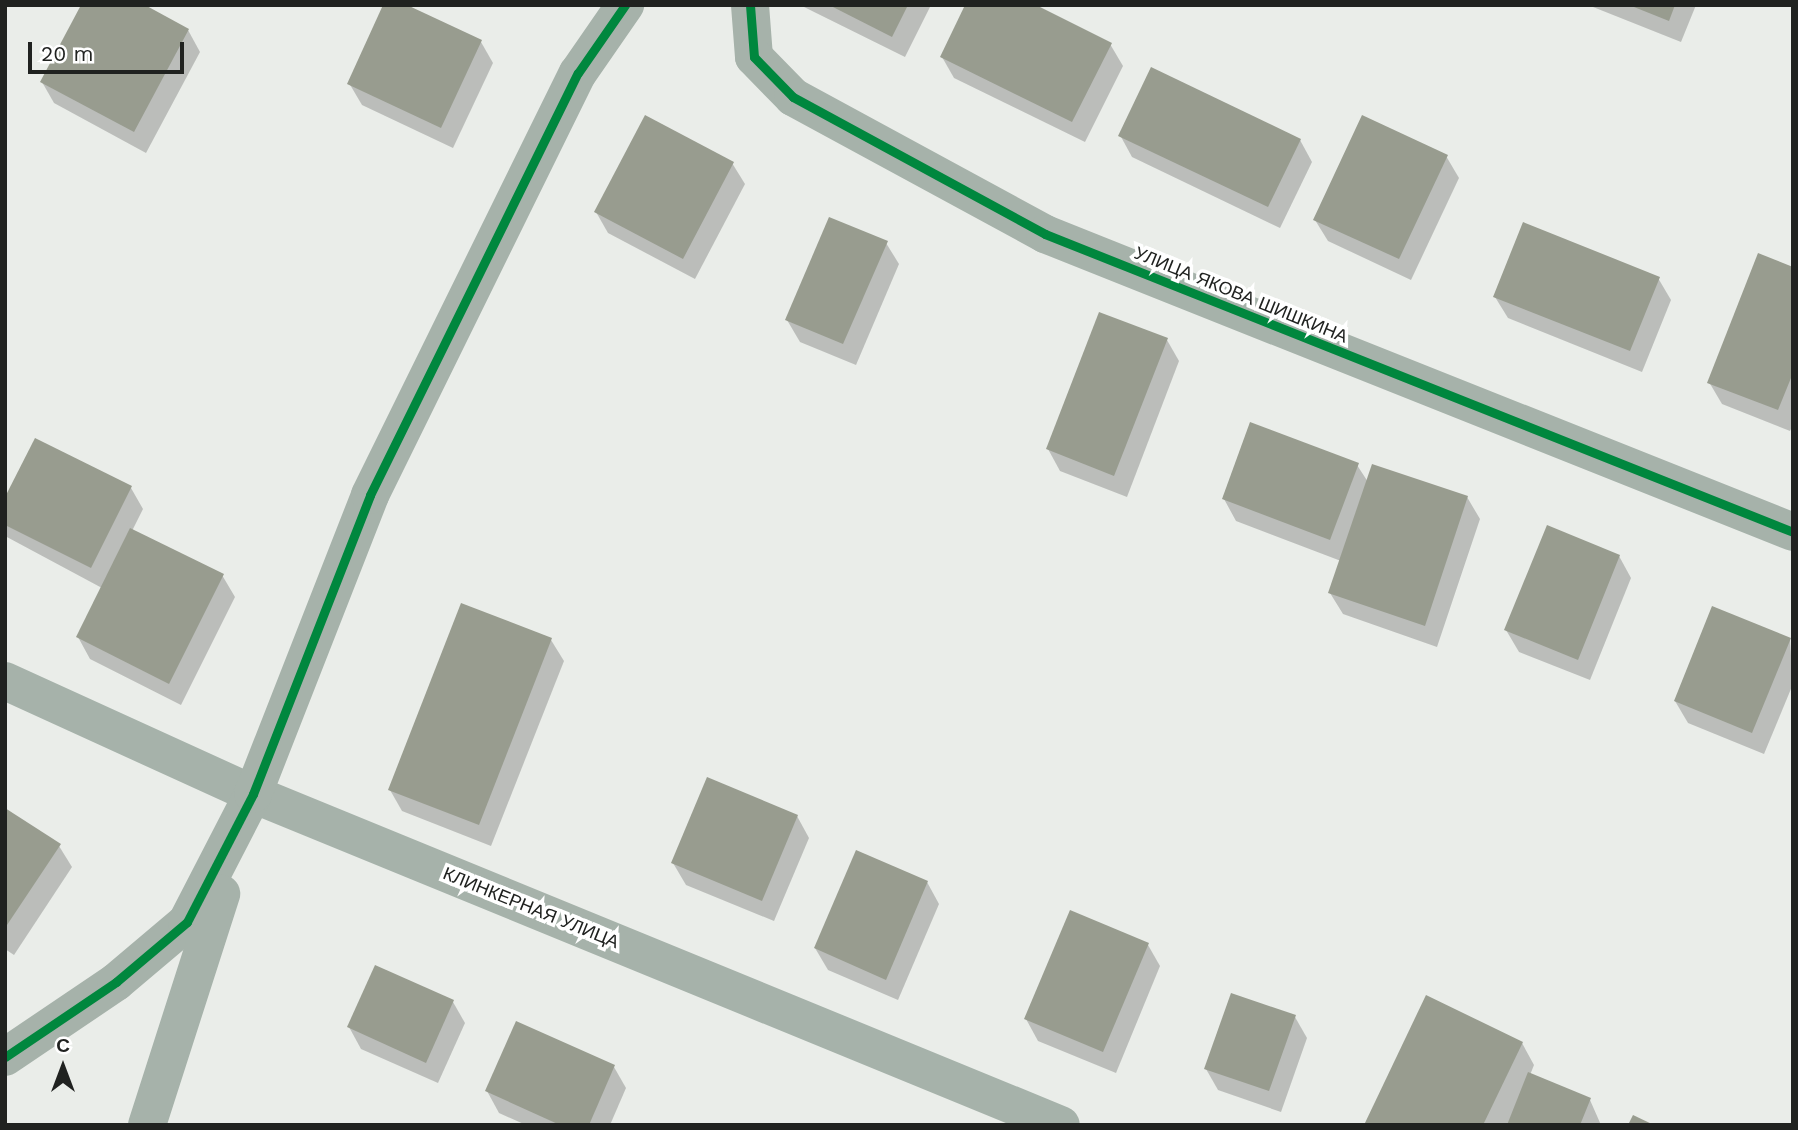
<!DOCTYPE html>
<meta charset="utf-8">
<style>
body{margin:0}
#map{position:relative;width:1798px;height:1130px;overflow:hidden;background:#eaede9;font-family:"Work Sans",sans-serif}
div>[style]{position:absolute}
.shadow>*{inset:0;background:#0003}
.building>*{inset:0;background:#989c8f}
.minor>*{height:38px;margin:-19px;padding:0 19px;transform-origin:19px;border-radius:19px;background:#a6b2aa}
.cycleway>*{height:9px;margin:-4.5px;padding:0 4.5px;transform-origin:4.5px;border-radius:4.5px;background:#00873e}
span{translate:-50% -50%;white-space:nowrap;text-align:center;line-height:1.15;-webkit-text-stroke:7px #fff;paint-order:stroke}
.street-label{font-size:18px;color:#202220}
.frame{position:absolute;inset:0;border:7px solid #202220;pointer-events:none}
.north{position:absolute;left:28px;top:1032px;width:70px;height:70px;-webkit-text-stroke:5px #fff;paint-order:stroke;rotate:0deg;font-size:19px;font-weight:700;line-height:28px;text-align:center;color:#202220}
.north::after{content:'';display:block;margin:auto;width:24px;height:32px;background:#202220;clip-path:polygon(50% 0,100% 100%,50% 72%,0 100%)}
.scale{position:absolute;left:28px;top:42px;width:156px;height:32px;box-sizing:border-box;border:4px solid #202220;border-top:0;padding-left:9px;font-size:21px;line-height:24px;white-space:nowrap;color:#202220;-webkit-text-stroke:5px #fff;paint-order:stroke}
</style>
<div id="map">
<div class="shadow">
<div style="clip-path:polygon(800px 5px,931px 5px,905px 57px)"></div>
<div style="clip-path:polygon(1588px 5px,1696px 5px,1681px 42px)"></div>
<div style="clip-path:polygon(188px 30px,200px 52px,146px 153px,54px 103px,42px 82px)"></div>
<div style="clip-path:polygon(481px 42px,493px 63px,453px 148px,362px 105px,349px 83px)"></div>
<div style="clip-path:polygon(1110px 44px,1123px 66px,1085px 142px,954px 78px,942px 57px)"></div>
<div style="clip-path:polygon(1120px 135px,1300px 140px,1312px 162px,1280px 228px,1132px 157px)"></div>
<div style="clip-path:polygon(1446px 156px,1459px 178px,1411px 280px,1328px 241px,1315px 220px)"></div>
<div style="clip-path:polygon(732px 163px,745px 184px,695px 279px,608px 233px,596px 212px)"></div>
<div style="clip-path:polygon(886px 243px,899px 264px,856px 365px,800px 342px,787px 320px)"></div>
<div style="clip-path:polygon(1793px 269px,1793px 425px,1790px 431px,1722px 404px,1709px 382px)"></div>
<div style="clip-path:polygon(1658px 278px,1671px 300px,1642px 372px,1508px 318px,1495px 297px)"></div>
<div style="clip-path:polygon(1167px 340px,1179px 361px,1127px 497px,1060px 471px,1048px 449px)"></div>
<div style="clip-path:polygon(1357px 465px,1368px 482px,1467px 497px,1480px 519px,1437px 647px,1343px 614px,1330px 593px,1341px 561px,1236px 521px,1224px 499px)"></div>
<div style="clip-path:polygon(131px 488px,143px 509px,132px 531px,222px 575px,235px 597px,181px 705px,90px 659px,78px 637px,102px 588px,5px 536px,5px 501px)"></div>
<div style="clip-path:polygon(1619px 556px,1631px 578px,1590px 680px,1519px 652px,1506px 630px)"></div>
<div style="clip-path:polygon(551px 640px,564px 661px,491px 846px,402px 811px,390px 790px)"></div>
<div style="clip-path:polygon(1790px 640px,1793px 684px,1764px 754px,1688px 723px,1675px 701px)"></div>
<div style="clip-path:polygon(5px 810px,59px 846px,72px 867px,14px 955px,5px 949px)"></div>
<div style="clip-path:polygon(797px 816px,809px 838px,774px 921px,686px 885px,673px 863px)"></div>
<div style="clip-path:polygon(927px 882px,939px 904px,898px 1000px,828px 970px,815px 948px)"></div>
<div style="clip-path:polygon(1148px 945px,1160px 966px,1116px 1073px,1038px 1041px,1026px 1019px)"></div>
<div style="clip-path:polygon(453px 1002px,465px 1023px,438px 1083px,361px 1049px,349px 1027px)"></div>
<div style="clip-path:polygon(1295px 1017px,1307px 1038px,1281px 1112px,1218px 1090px,1206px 1069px)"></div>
<div style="clip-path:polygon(1522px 1043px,1534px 1065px,1530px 1075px,1590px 1100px,1601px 1125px,1366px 1125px)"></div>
<div style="clip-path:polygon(614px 1067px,626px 1088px,610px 1125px,526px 1125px,499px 1113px,487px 1091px)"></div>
</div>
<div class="building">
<div style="clip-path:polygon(81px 5px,145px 5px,189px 29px,134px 132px,40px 82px)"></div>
<div style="clip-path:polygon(383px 5px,407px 5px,482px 40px,441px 128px,347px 84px)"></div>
<div style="clip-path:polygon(829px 5px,908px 5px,892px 37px)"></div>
<div style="clip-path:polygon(965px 5px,1036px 5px,1112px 43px,1072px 122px,940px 57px)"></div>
<div style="clip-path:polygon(1629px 5px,1675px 5px,1669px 21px)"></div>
<div style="clip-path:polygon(1151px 67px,1301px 139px,1268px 207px,1118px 136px)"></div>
<div style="clip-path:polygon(645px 115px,734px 162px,683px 259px,594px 212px)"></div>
<div style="clip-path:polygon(1362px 115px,1448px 155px,1399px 259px,1313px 220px)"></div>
<div style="clip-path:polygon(829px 217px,888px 241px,843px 344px,785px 320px)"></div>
<div style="clip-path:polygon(1523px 222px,1660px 277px,1630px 351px,1493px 297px)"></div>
<div style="clip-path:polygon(1758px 253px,1793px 267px,1793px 373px,1778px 410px,1707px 383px)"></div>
<div style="clip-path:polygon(1099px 312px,1168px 338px,1114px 476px,1046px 449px)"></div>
<div style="clip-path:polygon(1250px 422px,1359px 463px,1330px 540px,1222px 499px)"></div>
<div style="clip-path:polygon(35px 438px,132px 486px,91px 568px,5px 525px,5px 497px)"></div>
<div style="clip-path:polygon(1372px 464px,1468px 496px,1425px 626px,1328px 593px)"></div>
<div style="clip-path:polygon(1547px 525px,1620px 555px,1578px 660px,1504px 630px)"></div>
<div style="clip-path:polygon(130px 528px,224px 574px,169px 684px,76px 637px)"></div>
<div style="clip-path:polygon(461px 603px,552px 638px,479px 825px,388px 790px)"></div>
<div style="clip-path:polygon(1712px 606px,1791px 638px,1752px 733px,1674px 701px)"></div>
<div style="clip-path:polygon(707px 777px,798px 815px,762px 901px,671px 863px)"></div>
<div style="clip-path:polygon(5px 808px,61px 844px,5px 928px)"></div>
<div style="clip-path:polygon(856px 850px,928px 881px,886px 980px,814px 948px)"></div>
<div style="clip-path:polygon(1070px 910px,1149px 943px,1103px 1052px,1024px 1019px)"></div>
<div style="clip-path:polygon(375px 965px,454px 1000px,426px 1063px,347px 1027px)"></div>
<div style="clip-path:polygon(1231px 993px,1296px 1015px,1269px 1091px,1204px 1069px)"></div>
<div style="clip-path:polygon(1426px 995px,1523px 1042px,1483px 1125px,1364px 1125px)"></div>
<div style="clip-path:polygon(516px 1021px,615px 1065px,589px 1125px,560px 1125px,485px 1091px)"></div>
<div style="clip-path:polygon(1528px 1072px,1591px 1098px,1580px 1125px,1507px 1125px)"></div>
<div style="clip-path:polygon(1633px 1115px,1654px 1125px,1628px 1125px)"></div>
</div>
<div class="minor">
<div style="left:750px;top:5px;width:52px;rotate:85.6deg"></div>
<div style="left:754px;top:57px;width:56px;rotate:45.7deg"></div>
<div style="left:793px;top:97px;width:287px;rotate:28.5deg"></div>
<div style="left:1045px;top:234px;width:805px;rotate:21.72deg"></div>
<div style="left:5px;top:681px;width:273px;rotate:24.5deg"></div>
<div style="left:253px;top:794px;width:873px;rotate:22.28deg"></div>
<div style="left:5px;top:1057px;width:134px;rotate:-34deg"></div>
<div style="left:116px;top:982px;width:93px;rotate:-40.2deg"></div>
<div style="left:187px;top:922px;width:144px;rotate:-62.7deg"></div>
<div style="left:253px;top:794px;width:321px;rotate:-68.6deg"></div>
<div style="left:370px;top:495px;width:470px;rotate:-63.8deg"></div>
<div style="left:578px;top:73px;width:83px;rotate:-55.3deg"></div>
<div style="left:147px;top:1125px;width:243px;rotate:-72.2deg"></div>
</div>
<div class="cycleway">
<div style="left:750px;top:5px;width:52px;rotate:85.6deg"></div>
<div style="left:754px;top:57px;width:56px;rotate:45.7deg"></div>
<div style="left:793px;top:97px;width:287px;rotate:28.5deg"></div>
<div style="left:1045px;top:234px;width:805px;rotate:21.72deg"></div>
<div style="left:5px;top:1057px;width:134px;rotate:-34deg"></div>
<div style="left:116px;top:982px;width:93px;rotate:-40.2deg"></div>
<div style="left:187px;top:922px;width:144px;rotate:-62.7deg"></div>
<div style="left:253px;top:794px;width:321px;rotate:-68.6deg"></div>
<div style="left:370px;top:495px;width:470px;rotate:-63.8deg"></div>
<div style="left:578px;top:73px;width:83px;rotate:-55.3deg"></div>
</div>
<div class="street-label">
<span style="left:1241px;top:295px;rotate:22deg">УЛИЦА ЯКОВА ШИШКИНА</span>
<span style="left:531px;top:908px;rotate:22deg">КЛИНКЕРНАЯ УЛИЦА</span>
</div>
<div class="frame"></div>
<div class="north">С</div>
<div class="scale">20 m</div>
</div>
